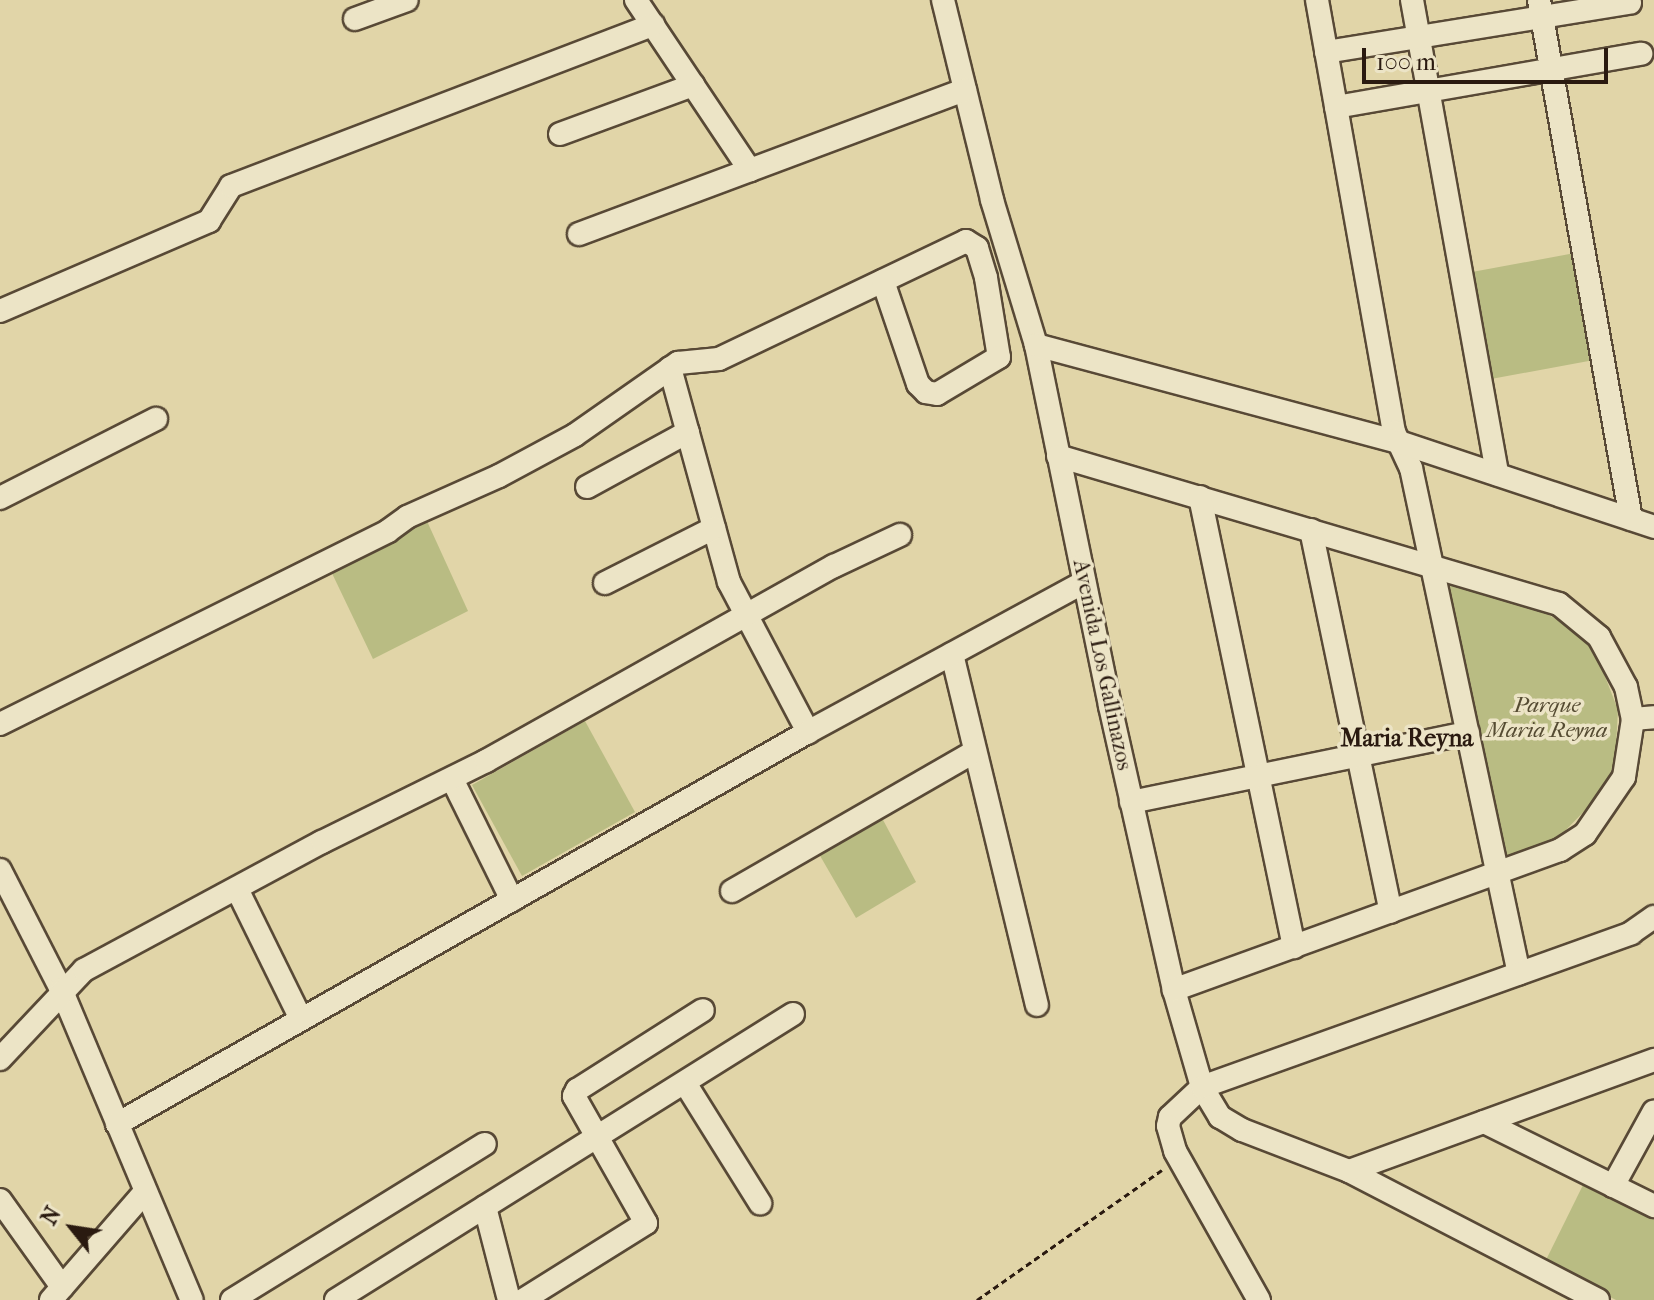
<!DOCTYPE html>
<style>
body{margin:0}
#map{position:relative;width:1654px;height:1300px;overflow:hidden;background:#e1d5a8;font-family:"IM FELL French Canon",serif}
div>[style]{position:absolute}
.green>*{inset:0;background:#b9bc83}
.path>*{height:3px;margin-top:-1.5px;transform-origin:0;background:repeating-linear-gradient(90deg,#2a1a10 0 6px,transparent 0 10px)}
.roads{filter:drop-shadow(2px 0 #584936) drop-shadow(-2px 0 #584936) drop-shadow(0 2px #584936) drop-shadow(0 -2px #584936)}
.minor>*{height:22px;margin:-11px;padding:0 11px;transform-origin:11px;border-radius:11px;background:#ece4c6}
span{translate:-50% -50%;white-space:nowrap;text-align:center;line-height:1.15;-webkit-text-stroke:7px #ece4c6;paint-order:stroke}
.street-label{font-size:22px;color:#2a1a10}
.park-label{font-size:22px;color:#554b32;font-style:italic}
.neighbourhood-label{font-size:24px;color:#2a1a10;font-weight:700}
.north{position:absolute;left:32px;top:1188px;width:80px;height:80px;-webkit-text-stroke:6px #ece4c6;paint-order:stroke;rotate:300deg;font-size:22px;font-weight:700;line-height:32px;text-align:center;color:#2a1a10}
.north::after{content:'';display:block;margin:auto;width:28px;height:36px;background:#2a1a10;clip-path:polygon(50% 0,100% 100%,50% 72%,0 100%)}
.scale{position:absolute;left:1362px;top:48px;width:246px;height:36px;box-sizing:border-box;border:4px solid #2a1a10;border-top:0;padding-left:10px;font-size:24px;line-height:28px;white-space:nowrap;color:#2a1a10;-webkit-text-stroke:6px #ece4c6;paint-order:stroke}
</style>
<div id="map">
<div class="green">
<div style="clip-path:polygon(1575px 253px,1594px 360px,1491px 379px,1472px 272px)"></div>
<div style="clip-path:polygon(426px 519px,468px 611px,373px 659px,329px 567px)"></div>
<div style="clip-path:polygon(1448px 583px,1542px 611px,1573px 629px,1596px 653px,1618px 710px,1615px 763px,1603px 792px,1558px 838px,1505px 859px)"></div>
<div style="clip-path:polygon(585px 721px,635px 812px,522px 876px,472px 785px)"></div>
<div style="clip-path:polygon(882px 818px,916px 882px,856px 918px,819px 854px)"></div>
<div style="clip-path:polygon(1584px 1183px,1654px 1218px,1654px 1300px,1616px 1300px,1544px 1264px)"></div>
</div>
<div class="path">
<div style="left:977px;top:1300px;width:226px;rotate:-35.1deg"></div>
</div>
<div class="roads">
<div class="minor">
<div style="left:636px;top:0;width:205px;rotate:56.2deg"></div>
<div style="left:943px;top:0;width:206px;rotate:76.2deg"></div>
<div style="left:992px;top:200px;width:152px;rotate:73.1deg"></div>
<div style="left:1036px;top:345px;width:369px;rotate:78.4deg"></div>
<div style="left:1110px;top:706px;width:291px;rotate:77.3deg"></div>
<div style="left:1174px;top:990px;width:101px;rotate:73.9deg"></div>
<div style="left:1202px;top:1087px;width:44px;rotate:136.8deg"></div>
<div style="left:1170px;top:1117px;width:9px;rotate:103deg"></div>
<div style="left:1168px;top:1126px;width:26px;rotate:74deg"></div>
<div style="left:1175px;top:1151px;width:171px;rotate:60.6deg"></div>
<div style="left:1317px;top:0;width:439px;rotate:79.9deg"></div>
<div style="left:1394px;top:432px;width:40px;rotate:65deg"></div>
<div style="left:1411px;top:468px;width:517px;rotate:77.95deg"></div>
<div style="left:1412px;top:0;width:482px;rotate:79.8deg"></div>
<div style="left:1539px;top:0;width:527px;rotate:79.95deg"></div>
<div style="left:355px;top:19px;width:55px;rotate:-20.1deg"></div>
<div style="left:1326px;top:52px;width:308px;rotate:-9.2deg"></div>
<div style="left:1336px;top:107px;width:310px;rotate:-9.9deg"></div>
<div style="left:560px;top:134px;width:142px;rotate:-20.2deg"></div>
<div style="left:579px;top:234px;width:412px;rotate:-20.5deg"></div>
<div style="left:0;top:311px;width:228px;rotate:-23.3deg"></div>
<div style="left:209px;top:221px;width:41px;rotate:-57.8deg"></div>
<div style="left:231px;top:186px;width:452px;rotate:-20.9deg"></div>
<div style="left:1036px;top:345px;width:376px;rotate:15deg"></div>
<div style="left:1399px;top:442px;width:269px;rotate:18.4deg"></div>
<div style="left:670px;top:368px;width:222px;rotate:74.6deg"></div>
<div style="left:729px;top:582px;width:170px;rotate:62.2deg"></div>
<div style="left:1058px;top:456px;width:522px;rotate:16.46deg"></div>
<div style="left:1559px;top:604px;width:52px;rotate:39.5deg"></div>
<div style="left:1599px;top:637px;width:57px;rotate:61.6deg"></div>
<div style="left:1626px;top:687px;width:33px;rotate:78deg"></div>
<div style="left:1633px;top:719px;width:59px;rotate:98.8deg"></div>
<div style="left:1624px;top:777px;width:69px;rotate:124.4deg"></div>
<div style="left:1585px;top:834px;width:30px;rotate:147deg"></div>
<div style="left:1560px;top:850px;width:411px;rotate:160.1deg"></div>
<div style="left:587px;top:487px;width:115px;rotate:-28.6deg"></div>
<div style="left:1200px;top:497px;width:460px;rotate:78.2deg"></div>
<div style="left:0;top:498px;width:175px;rotate:-26.9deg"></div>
<div style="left:1311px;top:530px;width:390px;rotate:78.2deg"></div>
<div style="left:605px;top:583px;width:122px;rotate:-26.8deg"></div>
<div style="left:952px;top:654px;width:361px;rotate:76.4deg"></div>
<div style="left:1633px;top:719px;width:21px;rotate:-5deg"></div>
<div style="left:0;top:724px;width:433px;rotate:-26.4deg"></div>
<div style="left:388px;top:531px;width:24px;rotate:-36deg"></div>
<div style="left:407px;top:517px;width:101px;rotate:-24deg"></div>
<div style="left:499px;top:476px;width:86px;rotate:-28.3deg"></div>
<div style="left:575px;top:435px;width:126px;rotate:-35deg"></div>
<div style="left:678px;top:363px;width:41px;rotate:-5.6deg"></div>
<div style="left:719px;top:359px;width:274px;rotate:-25.5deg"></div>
<div style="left:966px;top:241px;width:13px;rotate:32deg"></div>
<div style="left:977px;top:248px;width:31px;rotate:73deg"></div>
<div style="left:986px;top:278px;width:80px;rotate:80.7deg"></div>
<div style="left:999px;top:357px;width:72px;rotate:149.2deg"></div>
<div style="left:937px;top:394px;width:11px;rotate:-170deg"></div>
<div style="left:926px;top:392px;width:11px;rotate:-135deg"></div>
<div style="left:918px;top:384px;width:109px;rotate:-108.8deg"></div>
<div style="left:452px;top:779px;width:135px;rotate:63.6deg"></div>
<div style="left:1131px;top:802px;width:344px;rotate:-11.6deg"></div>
<div style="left:0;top:870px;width:134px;rotate:62.9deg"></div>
<div style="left:61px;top:989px;width:337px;rotate:67.2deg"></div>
<div style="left:237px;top:889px;width:145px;rotate:63.8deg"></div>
<div style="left:732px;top:891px;width:279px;rotate:-29.9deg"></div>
<div style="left:0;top:1059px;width:122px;rotate:-46.7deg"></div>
<div style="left:84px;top:970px;width:270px;rotate:-28.3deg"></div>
<div style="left:322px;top:842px;width:183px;rotate:-26.3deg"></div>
<div style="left:486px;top:761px;width:399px;rotate:-29.3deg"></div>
<div style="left:834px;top:566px;width:73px;rotate:-25.2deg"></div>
<div style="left:685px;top:1083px;width:142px;rotate:58deg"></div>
<div style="left:1484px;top:1122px;width:190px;rotate:26.3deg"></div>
<div style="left:117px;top:1124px;width:794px;rotate:-29.57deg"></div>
<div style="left:808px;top:732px;width:314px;rotate:-28.5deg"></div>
<div style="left:1349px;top:1171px;width:325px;rotate:-20deg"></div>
<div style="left:1613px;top:1186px;width:85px;rotate:-61.3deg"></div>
<div style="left:0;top:1200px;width:107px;rotate:54.5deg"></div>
<div style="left:485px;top:1207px;width:96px;rotate:75.5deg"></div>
<div style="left:51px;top:1300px;width:143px;rotate:-49deg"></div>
<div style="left:232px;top:1300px;width:297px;rotate:-31.7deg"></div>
<div style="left:336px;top:1300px;width:539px;rotate:-32.04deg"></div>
<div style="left:523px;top:1300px;width:145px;rotate:-32deg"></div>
<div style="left:646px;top:1223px;width:146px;rotate:-119.6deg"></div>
<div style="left:574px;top:1096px;width:7px;rotate:-63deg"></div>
<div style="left:577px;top:1090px;width:149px;rotate:-32.4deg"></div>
<div style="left:1598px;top:1300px;width:280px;rotate:-152.6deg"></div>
<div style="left:1349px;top:1171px;width:115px;rotate:-159deg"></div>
<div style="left:1242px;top:1130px;width:26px;rotate:-149deg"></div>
<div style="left:1220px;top:1117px;width:35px;rotate:-121deg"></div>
<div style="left:1202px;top:1087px;width:456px;rotate:-19.7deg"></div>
<div style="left:1631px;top:933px;width:28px;rotate:-35deg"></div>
</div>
</div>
<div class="street-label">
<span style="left:1102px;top:665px;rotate:78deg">Avenida Los Gallinazos</span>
</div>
<div class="park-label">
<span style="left:1547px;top:718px">Parque<br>Maria Reyna</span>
</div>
<div class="neighbourhood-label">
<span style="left:1407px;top:739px">Maria Reyna</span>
</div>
<div class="north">N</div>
<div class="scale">100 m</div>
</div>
